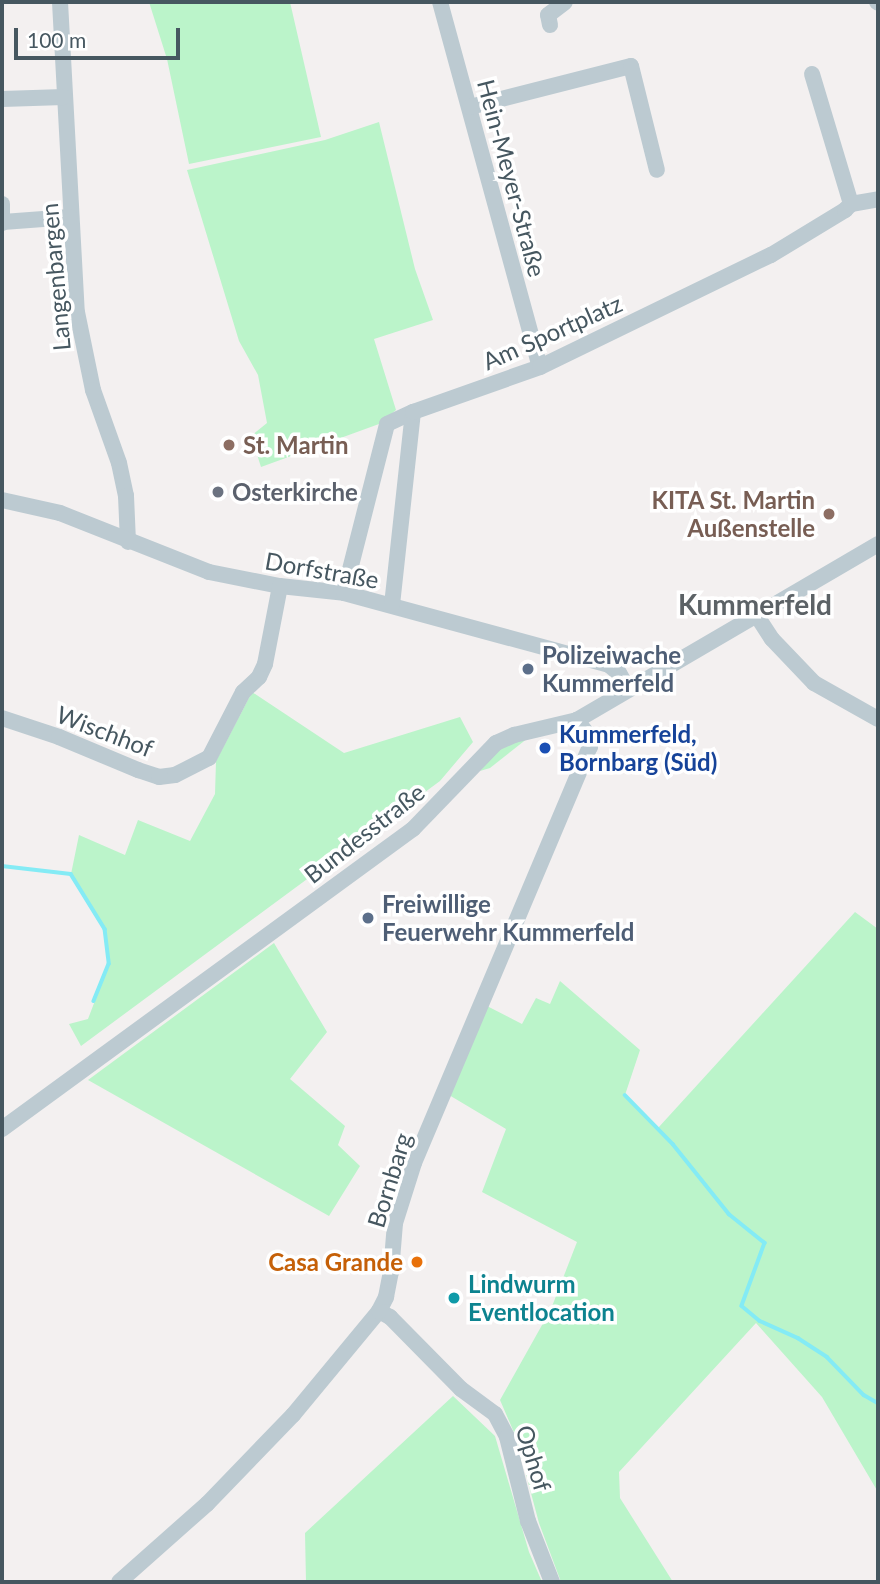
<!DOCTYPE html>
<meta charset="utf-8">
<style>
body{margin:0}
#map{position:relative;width:880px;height:1584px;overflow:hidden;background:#f3f0f0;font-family:Lato,sans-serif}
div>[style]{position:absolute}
.green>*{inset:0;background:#bbf4ca}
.stream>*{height:3.5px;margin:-1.75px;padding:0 1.75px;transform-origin:1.75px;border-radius:1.75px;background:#84ebf5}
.minor>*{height:16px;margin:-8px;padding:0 8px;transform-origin:8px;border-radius:8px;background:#bccad1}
.dots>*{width:19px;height:19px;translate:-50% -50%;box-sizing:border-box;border:4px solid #fff;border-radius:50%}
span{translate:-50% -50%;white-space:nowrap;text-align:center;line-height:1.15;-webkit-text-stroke:7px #fff;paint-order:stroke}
.street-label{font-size:24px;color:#465760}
.education-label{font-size:24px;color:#785e54;font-weight:700}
.left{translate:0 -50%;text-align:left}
.right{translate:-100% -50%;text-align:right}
.worship-label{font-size:24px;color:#5b616d;font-weight:700}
.service-label{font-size:24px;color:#4e5e75;font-weight:700}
.transit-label{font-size:24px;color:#164399;font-weight:700}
.food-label{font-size:24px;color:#c56008;font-weight:700}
.culture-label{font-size:24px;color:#0d838f;font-weight:700}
.quarter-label{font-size:28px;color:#5c6266;font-weight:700}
.frame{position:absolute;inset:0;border:4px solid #465760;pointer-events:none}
.scale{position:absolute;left:14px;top:28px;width:166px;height:32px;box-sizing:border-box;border:4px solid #465760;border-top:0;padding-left:9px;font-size:21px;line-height:24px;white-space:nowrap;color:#465760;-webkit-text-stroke:5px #fff;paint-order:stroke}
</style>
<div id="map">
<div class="green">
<div style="clip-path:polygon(149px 2px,290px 2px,321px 137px,189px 164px,167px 59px)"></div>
<div style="clip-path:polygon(379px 122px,415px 269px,433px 320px,374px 339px,396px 410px,379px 424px,261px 467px,251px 436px,267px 423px,258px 375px,239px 341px,187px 170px,325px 140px)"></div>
<div style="clip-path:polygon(252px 692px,344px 753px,460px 717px,473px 742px,440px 781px,81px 1046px,69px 1024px,88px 1019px,109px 964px,105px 929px,71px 874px,79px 835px,125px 855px,138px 820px,190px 841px,215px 794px,216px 761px)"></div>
<div style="clip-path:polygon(528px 738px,490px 768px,480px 771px,498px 748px)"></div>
<div style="clip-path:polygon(855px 912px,878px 929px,878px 1492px,822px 1397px,756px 1323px,619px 1472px,620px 1498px,673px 1582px,561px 1582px,539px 1523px,516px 1437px,500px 1400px,551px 1309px,577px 1242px,482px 1192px,506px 1129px,449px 1095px,485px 1005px,522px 1024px,536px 998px,550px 1004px,560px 981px,640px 1050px,625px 1095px,658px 1128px)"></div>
<div style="clip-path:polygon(274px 943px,327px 1032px,290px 1079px,345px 1126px,338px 1145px,360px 1166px,329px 1216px,88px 1080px)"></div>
<div style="clip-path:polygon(453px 1396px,495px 1436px,529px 1552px,542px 1582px,306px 1582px,305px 1533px)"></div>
</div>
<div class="stream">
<div style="left:2px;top:866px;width:69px;rotate:6.6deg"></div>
<div style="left:71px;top:874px;width:65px;rotate:58.3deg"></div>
<div style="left:105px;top:929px;width:35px;rotate:83deg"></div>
<div style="left:109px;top:964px;width:40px;rotate:112deg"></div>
<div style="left:625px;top:1095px;width:69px;rotate:45.6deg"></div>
<div style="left:673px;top:1144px;width:90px;rotate:51.3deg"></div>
<div style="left:729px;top:1214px;width:46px;rotate:38.9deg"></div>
<div style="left:765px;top:1243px;width:67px;rotate:110.1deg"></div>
<div style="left:742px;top:1306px;width:23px;rotate:40deg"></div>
<div style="left:760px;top:1321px;width:42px;rotate:24.1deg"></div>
<div style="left:798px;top:1338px;width:35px;rotate:33deg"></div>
<div style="left:827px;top:1357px;width:53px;rotate:45.8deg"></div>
<div style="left:864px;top:1395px;width:16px;rotate:30deg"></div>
</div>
<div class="minor">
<div style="left:60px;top:2px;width:310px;rotate:86.9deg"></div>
<div style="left:77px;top:312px;width:80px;rotate:78.4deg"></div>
<div style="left:93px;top:390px;width:77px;rotate:70.4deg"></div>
<div style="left:119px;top:463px;width:34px;rotate:78deg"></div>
<div style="left:126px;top:496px;width:46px;rotate:87.5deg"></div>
<div style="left:440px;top:2px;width:378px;rotate:74.7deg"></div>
<div style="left:877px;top:2px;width:1px;rotate:45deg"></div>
<div style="left:550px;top:25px;width:10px;rotate:-101deg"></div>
<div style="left:548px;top:15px;width:21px;rotate:-37deg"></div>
<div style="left:812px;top:74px;width:136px;rotate:73.3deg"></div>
<div style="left:2px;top:99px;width:62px;rotate:-1.8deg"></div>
<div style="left:470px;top:107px;width:166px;rotate:-14.3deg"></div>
<div style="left:631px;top:66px;width:107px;rotate:76deg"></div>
<div style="left:2px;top:204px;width:19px;rotate:90deg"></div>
<div style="left:3px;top:222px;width:67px;rotate:-4.3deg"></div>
<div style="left:2px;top:500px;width:59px;rotate:12.6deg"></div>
<div style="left:60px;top:513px;width:160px;rotate:21.6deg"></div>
<div style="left:209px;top:572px;width:72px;rotate:11.2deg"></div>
<div style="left:280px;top:586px;width:64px;rotate:6.2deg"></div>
<div style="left:344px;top:593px;width:275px;rotate:15.2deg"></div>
<div style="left:609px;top:665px;width:13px;rotate:39deg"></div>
<div style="left:619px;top:673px;width:18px;rotate:61deg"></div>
<div style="left:344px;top:593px;width:174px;rotate:-75.7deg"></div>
<div style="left:387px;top:424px;width:29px;rotate:-25deg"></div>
<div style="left:392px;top:605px;width:194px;rotate:-83.8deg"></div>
<div style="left:413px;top:412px;width:135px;rotate:-19.5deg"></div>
<div style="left:540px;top:367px;width:257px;rotate:-25.9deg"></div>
<div style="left:771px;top:255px;width:87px;rotate:-31.3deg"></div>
<div style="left:845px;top:210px;width:8px;rotate:-45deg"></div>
<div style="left:851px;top:204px;width:27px;rotate:-10deg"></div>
<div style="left:757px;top:616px;width:27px;rotate:57deg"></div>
<div style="left:772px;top:639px;width:61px;rotate:46.3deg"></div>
<div style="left:814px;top:683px;width:73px;rotate:29.4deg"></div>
<div style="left:2px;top:718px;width:60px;rotate:18.4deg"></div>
<div style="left:59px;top:737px;width:86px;rotate:22.7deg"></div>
<div style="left:138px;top:770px;width:22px;rotate:18deg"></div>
<div style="left:159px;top:777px;width:16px;rotate:-7deg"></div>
<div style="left:175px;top:775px;width:38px;rotate:-27deg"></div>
<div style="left:209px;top:758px;width:74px;rotate:-62.7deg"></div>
<div style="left:243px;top:692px;width:22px;rotate:-43deg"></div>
<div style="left:259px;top:677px;width:14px;rotate:-65deg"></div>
<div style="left:265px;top:664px;width:79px;rotate:-79.1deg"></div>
<div style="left:2px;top:1129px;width:509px;rotate:-36.13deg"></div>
<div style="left:413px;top:829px;width:120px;rotate:-46deg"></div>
<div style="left:496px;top:743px;width:20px;rotate:-24deg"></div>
<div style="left:514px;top:735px;width:65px;rotate:-13.4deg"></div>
<div style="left:577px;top:720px;width:349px;rotate:-30.3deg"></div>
<div style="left:379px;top:1311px;width:13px;rotate:29deg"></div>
<div style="left:390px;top:1317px;width:101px;rotate:45.4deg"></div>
<div style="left:461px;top:1389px;width:42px;rotate:36.3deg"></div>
<div style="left:495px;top:1414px;width:26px;rotate:62deg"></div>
<div style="left:507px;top:1437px;width:87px;rotate:76deg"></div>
<div style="left:528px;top:1521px;width:66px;rotate:68.5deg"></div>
<div style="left:119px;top:1582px;width:118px;rotate:-41.6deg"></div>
<div style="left:207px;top:1504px;width:124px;rotate:-46deg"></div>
<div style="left:293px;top:1415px;width:135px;rotate:-50.4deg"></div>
<div style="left:379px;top:1311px;width:16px;rotate:-63deg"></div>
<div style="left:386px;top:1297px;width:25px;rotate:-79deg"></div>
<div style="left:391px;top:1272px;width:49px;rotate:-85.3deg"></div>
<div style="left:395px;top:1223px;width:63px;rotate:-72.4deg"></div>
<div style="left:414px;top:1163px;width:452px;rotate:-67.1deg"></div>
<div style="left:590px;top:747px;width:17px;rotate:-107deg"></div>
<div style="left:585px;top:731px;width:14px;rotate:-126deg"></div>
</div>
<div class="dots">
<div style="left:229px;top:445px;background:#8d6e63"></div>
<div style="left:218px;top:492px;background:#6b7280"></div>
<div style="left:829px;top:514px;background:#8d6e63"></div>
<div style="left:528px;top:669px;background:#5c6f8a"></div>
<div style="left:545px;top:748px;background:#1a4fb4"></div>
<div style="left:368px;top:918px;background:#5c6f8a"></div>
<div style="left:417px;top:1262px;background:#e8710a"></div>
<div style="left:454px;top:1298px;background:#0f9aa8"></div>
</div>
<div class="street-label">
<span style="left:512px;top:178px;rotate:75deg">Hein-Meyer-Straße</span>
<span style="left:55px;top:277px;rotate:-95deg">Langenbargen</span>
<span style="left:552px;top:332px;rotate:-24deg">Am Sportplatz</span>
<span style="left:322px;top:570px;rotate:10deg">Dorfstraße</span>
<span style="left:105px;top:731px;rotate:21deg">Wischhof</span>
<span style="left:364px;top:833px;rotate:-38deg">Bundesstraße</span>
<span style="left:389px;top:1180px;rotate:-73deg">Bornbarg</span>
<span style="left:534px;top:1458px;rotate:73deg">Ophof</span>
</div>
<div class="education-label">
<span class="left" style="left:243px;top:445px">St. Martin</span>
<span class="right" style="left:815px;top:514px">KITA St. Martin<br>Außenstelle</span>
</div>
<div class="worship-label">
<span class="left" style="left:232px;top:492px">Osterkirche</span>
</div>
<div class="service-label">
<span class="left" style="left:542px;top:669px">Polizeiwache<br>Kummerfeld</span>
<span class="left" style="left:382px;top:918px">Freiwillige<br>Feuerwehr Kummerfeld</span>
</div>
<div class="transit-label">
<span class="left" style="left:559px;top:748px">Kummerfeld,<br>Bornbarg (Süd)</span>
</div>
<div class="food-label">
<span class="right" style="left:403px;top:1262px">Casa Grande</span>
</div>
<div class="culture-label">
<span class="left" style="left:468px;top:1298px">Lindwurm<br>Eventlocation</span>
</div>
<div class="quarter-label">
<span style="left:755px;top:604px">Kummerfeld</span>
</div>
<div class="frame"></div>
<div class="scale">100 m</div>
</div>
